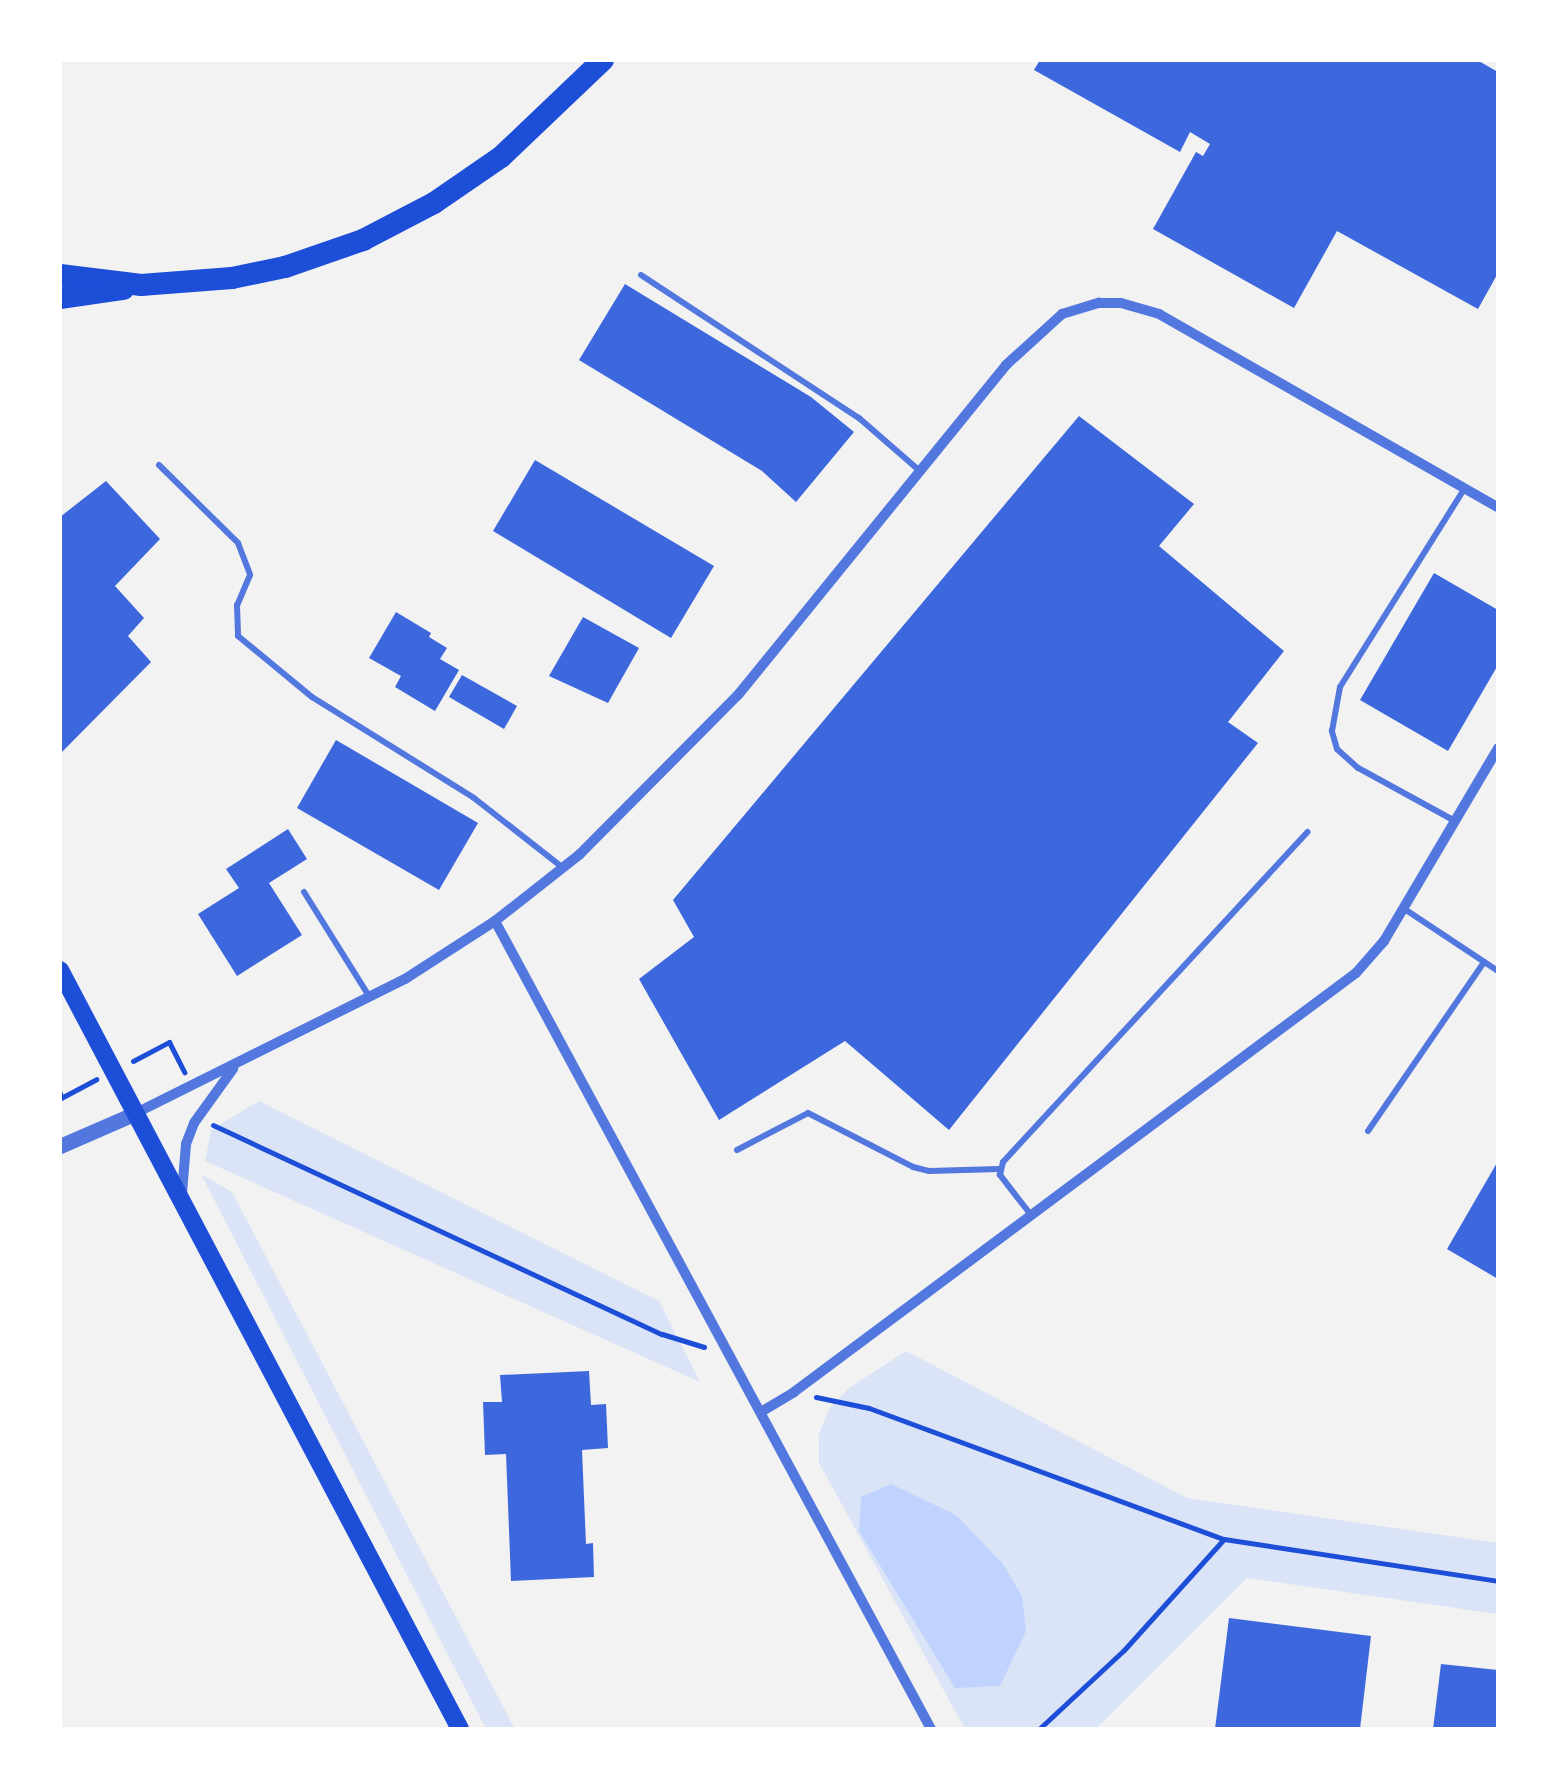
<!DOCTYPE html>
<style>
body{margin:0}
#map{position:relative;width:1558px;height:1789px;overflow:hidden;background:#f2f2f2;font-family:"Golos Text",sans-serif}
div>[style]{position:absolute}
.green>*{inset:0;background:#dbe4f7}
.water>*{inset:0;background:#bfd3fe}
.building>*{inset:0;background:#3d67dc}
.path>*{height:5px;margin:-2.5px;padding:0 2.5px;transform-origin:2.5px;border-radius:2.5px;background:#1d4ed8}
.service>*{height:6px;margin:-3px;padding:0 3px;transform-origin:3px;border-radius:3px;background:#5277de}
.minor>*{height:10px;margin:-5px;padding:0 5px;transform-origin:5px;border-radius:5px;background:#5277de}
.tertiary>*{height:15px;margin:-7.5px;padding:0 7.5px;transform-origin:7.5px;border-radius:7.5px;background:#5277de}
.secondary>*{height:18px;margin:-9px;padding:0 9px;transform-origin:9px;border-radius:9px;background:#1d4ed8}
.motorway>*{height:22px;margin:-11px;padding:0 11px;transform-origin:11px;border-radius:11px;background:#1d4ed8}
span{translate:-50% -50%;white-space:nowrap;text-align:center;line-height:1.15;-webkit-text-stroke:8px #fff;paint-order:stroke}
.frame{position:absolute;inset:0;border:62px solid #fff;pointer-events:none}
</style>
<div id="map">
<div class="green">
<div style="clip-path:polygon(259px 1101px,659px 1301px,700px 1382px,205px 1161px,211px 1130px)"></div>
<div style="clip-path:polygon(201px 1174px,232px 1192px,515px 1729px,486px 1729px)"></div>
<div style="clip-path:polygon(906px 1351px,1187px 1498px,1498px 1543px,1498px 1614px,1247px 1578px,1096px 1729px,965px 1729px,819px 1463px,819px 1434px,829px 1409px,849px 1388px)"></div>
</div>
<div class="water">
<div style="clip-path:polygon(891px 1484px,956px 1515px,1003px 1564px,1022px 1596px,1026px 1631px,1000px 1686px,955px 1688px,859px 1531px,861px 1497px)"></div>
</div>
<div class="building">
<div style="clip-path:polygon(1040px 60px,1477px 60px,1498px 72px,1498px 273px,1478px 309px,1337px 231px,1294px 308px,1153px 229px,1196px 152px,1203px 156px,1210px 144px,1190px 132px,1180px 152px,1034px 70px)"></div>
<div style="clip-path:polygon(625px 284px,811px 397px,854px 432px,796px 502px,762px 471px,579px 360px)"></div>
<div style="clip-path:polygon(1079px 416px,1194px 504px,1159px 546px,1284px 651px,1228px 722px,1258px 743px,949px 1130px,845px 1041px,719px 1120px,639px 979px,694px 937px,673px 900px)"></div>
<div style="clip-path:polygon(535px 460px,714px 566px,671px 638px,493px 531px)"></div>
<div style="clip-path:polygon(106px 481px,160px 539px,115px 586px,144px 618px,128px 636px,151px 662px,60px 754px,60px 517px)"></div>
<div style="clip-path:polygon(1434px 573px,1498px 610px,1498px 665px,1448px 751px,1360px 700px)"></div>
<div style="clip-path:polygon(396px 612px,431px 633px,429px 637px,447px 648px,440px 659px,459px 670px,435px 711px,395px 687px,401px 676px,369px 658px)"></div>
<div style="clip-path:polygon(583px 617px,639px 648px,608px 703px,549px 676px)"></div>
<div style="clip-path:polygon(462px 675px,517px 706px,504px 729px,449px 697px)"></div>
<div style="clip-path:polygon(336px 740px,478px 823px,439px 890px,297px 808px)"></div>
<div style="clip-path:polygon(288px 829px,307px 859px,269px 883px,302px 935px,237px 976px,198px 914px,239px 888px,226px 869px)"></div>
<div style="clip-path:polygon(1498px 1161px,1498px 1279px,1447px 1249px)"></div>
<div style="clip-path:polygon(589px 1371px,591px 1405px,606px 1404px,608px 1448px,582px 1450px,586px 1544px,593px 1543px,594px 1577px,511px 1581px,506px 1454px,485px 1455px,483px 1402px,502px 1402px,500px 1375px)"></div>
<div style="clip-path:polygon(1229px 1618px,1371px 1636px,1360px 1729px,1215px 1729px)"></div>
<div style="clip-path:polygon(1441px 1664px,1498px 1670px,1498px 1729px,1433px 1729px)"></div>
</div>
<div class="path">
<div style="left:133px;top:1061px;width:41px;rotate:-27.8deg"></div>
<div style="left:169px;top:1042px;width:34px;rotate:63deg"></div>
<div style="left:60px;top:1093px;width:5px;rotate:79deg"></div>
<div style="left:61px;top:1098px;width:40px;rotate:-28deg"></div>
<div style="left:213px;top:1125px;width:495px;rotate:25deg"></div>
<div style="left:662px;top:1334px;width:44px;rotate:17.2deg"></div>
<div style="left:816px;top:1397px;width:54px;rotate:11.7deg"></div>
<div style="left:869px;top:1408px;width:378px;rotate:20.3deg"></div>
<div style="left:1039px;top:1729px;width:116px;rotate:-42.9deg"></div>
<div style="left:1124px;top:1650px;width:149px;rotate:-48deg"></div>
<div style="left:1224px;top:1539px;width:277px;rotate:8.7deg"></div>
</div>
<div class="service">
<div style="left:641px;top:275px;width:261px;rotate:33.3deg"></div>
<div style="left:859px;top:418px;width:81px;rotate:41deg"></div>
<div style="left:159px;top:465px;width:111px;rotate:44.6deg"></div>
<div style="left:238px;top:543px;width:34px;rotate:69deg"></div>
<div style="left:250px;top:575px;width:33px;rotate:113deg"></div>
<div style="left:237px;top:605px;width:31px;rotate:88deg"></div>
<div style="left:238px;top:636px;width:96px;rotate:39.5deg"></div>
<div style="left:312px;top:697px;width:191px;rotate:31.9deg"></div>
<div style="left:474px;top:798px;width:112px;rotate:38.1deg"></div>
<div style="left:1455px;top:821px;width:111px;rotate:-151.3deg"></div>
<div style="left:1358px;top:768px;width:28px;rotate:-138deg"></div>
<div style="left:1337px;top:749px;width:19px;rotate:-106deg"></div>
<div style="left:1332px;top:731px;width:45px;rotate:-79.7deg"></div>
<div style="left:1340px;top:687px;width:234px;rotate:-57.9deg"></div>
<div style="left:304px;top:892px;width:123px;rotate:58deg"></div>
<div style="left:1403px;top:908px;width:114px;rotate:33.6deg"></div>
<div style="left:1368px;top:1131px;width:205px;rotate:-55.5deg"></div>
<div style="left:737px;top:1150px;width:80px;rotate:-27.5deg"></div>
<div style="left:808px;top:1113px;width:118px;rotate:27.2deg"></div>
<div style="left:913px;top:1167px;width:16px;rotate:14deg"></div>
<div style="left:929px;top:1171px;width:70px;rotate:-1.6deg"></div>
<div style="left:1031px;top:1215px;width:51px;rotate:-127.8deg"></div>
<div style="left:1000px;top:1175px;width:13px;rotate:-77deg"></div>
<div style="left:1003px;top:1162px;width:449px;rotate:-47.3deg"></div>
</div>
<div class="minor">
<div style="left:495px;top:921px;width:918px;rotate:61.65deg"></div>
<div style="left:136px;top:1113px;width:301px;rotate:-26.5deg"></div>
<div style="left:405px;top:979px;width:107px;rotate:-32.8deg"></div>
<div style="left:495px;top:921px;width:108px;rotate:-38.2deg"></div>
<div style="left:580px;top:854px;width:224px;rotate:-45.2deg"></div>
<div style="left:738px;top:695px;width:425px;rotate:-50.9deg"></div>
<div style="left:1006px;top:365px;width:76px;rotate:-42.3deg"></div>
<div style="left:1062px;top:314px;width:39px;rotate:-17deg"></div>
<div style="left:1099px;top:303px;width:22px"></div>
<div style="left:1121px;top:303px;width:40px;rotate:16deg"></div>
<div style="left:1159px;top:314px;width:390px;rotate:29.7deg"></div>
<div style="left:182px;top:1193px;width:49px;rotate:-85.3deg"></div>
<div style="left:186px;top:1144px;width:22px;rotate:-69deg"></div>
<div style="left:194px;top:1123px;width:67px;rotate:-54.2deg"></div>
<div style="left:761px;top:1412px;width:39px;rotate:-31deg"></div>
<div style="left:794px;top:1392px;width:701px;rotate:-36.71deg"></div>
<div style="left:1356px;top:973px;width:43px;rotate:-48.8deg"></div>
<div style="left:1384px;top:941px;width:224px;rotate:-59.4deg"></div>
</div>
<div class="tertiary">
<div style="left:60px;top:1146px;width:83px;rotate:-23.5deg"></div>
</div>
<div class="secondary">
<div style="left:60px;top:970px;width:858px;rotate:62.21deg"></div>
</div>
<div class="motorway">
<div style="left:60px;top:275px;width:82px;rotate:7deg"></div>
<div style="left:141px;top:285px;width:91px;rotate:-4.4deg"></div>
<div style="left:232px;top:278px;width:54px;rotate:-11.7deg"></div>
<div style="left:285px;top:267px;width:83px;rotate:-19.1deg"></div>
<div style="left:363px;top:240px;width:80px;rotate:-27.5deg"></div>
<div style="left:434px;top:203px;width:81px;rotate:-34.5deg"></div>
<div style="left:501px;top:157px;width:141px;rotate:-43.6deg"></div>
<div style="left:60px;top:298px;width:64px;rotate:-8.1deg"></div>
</div>
<div class="frame"></div>
</div>
